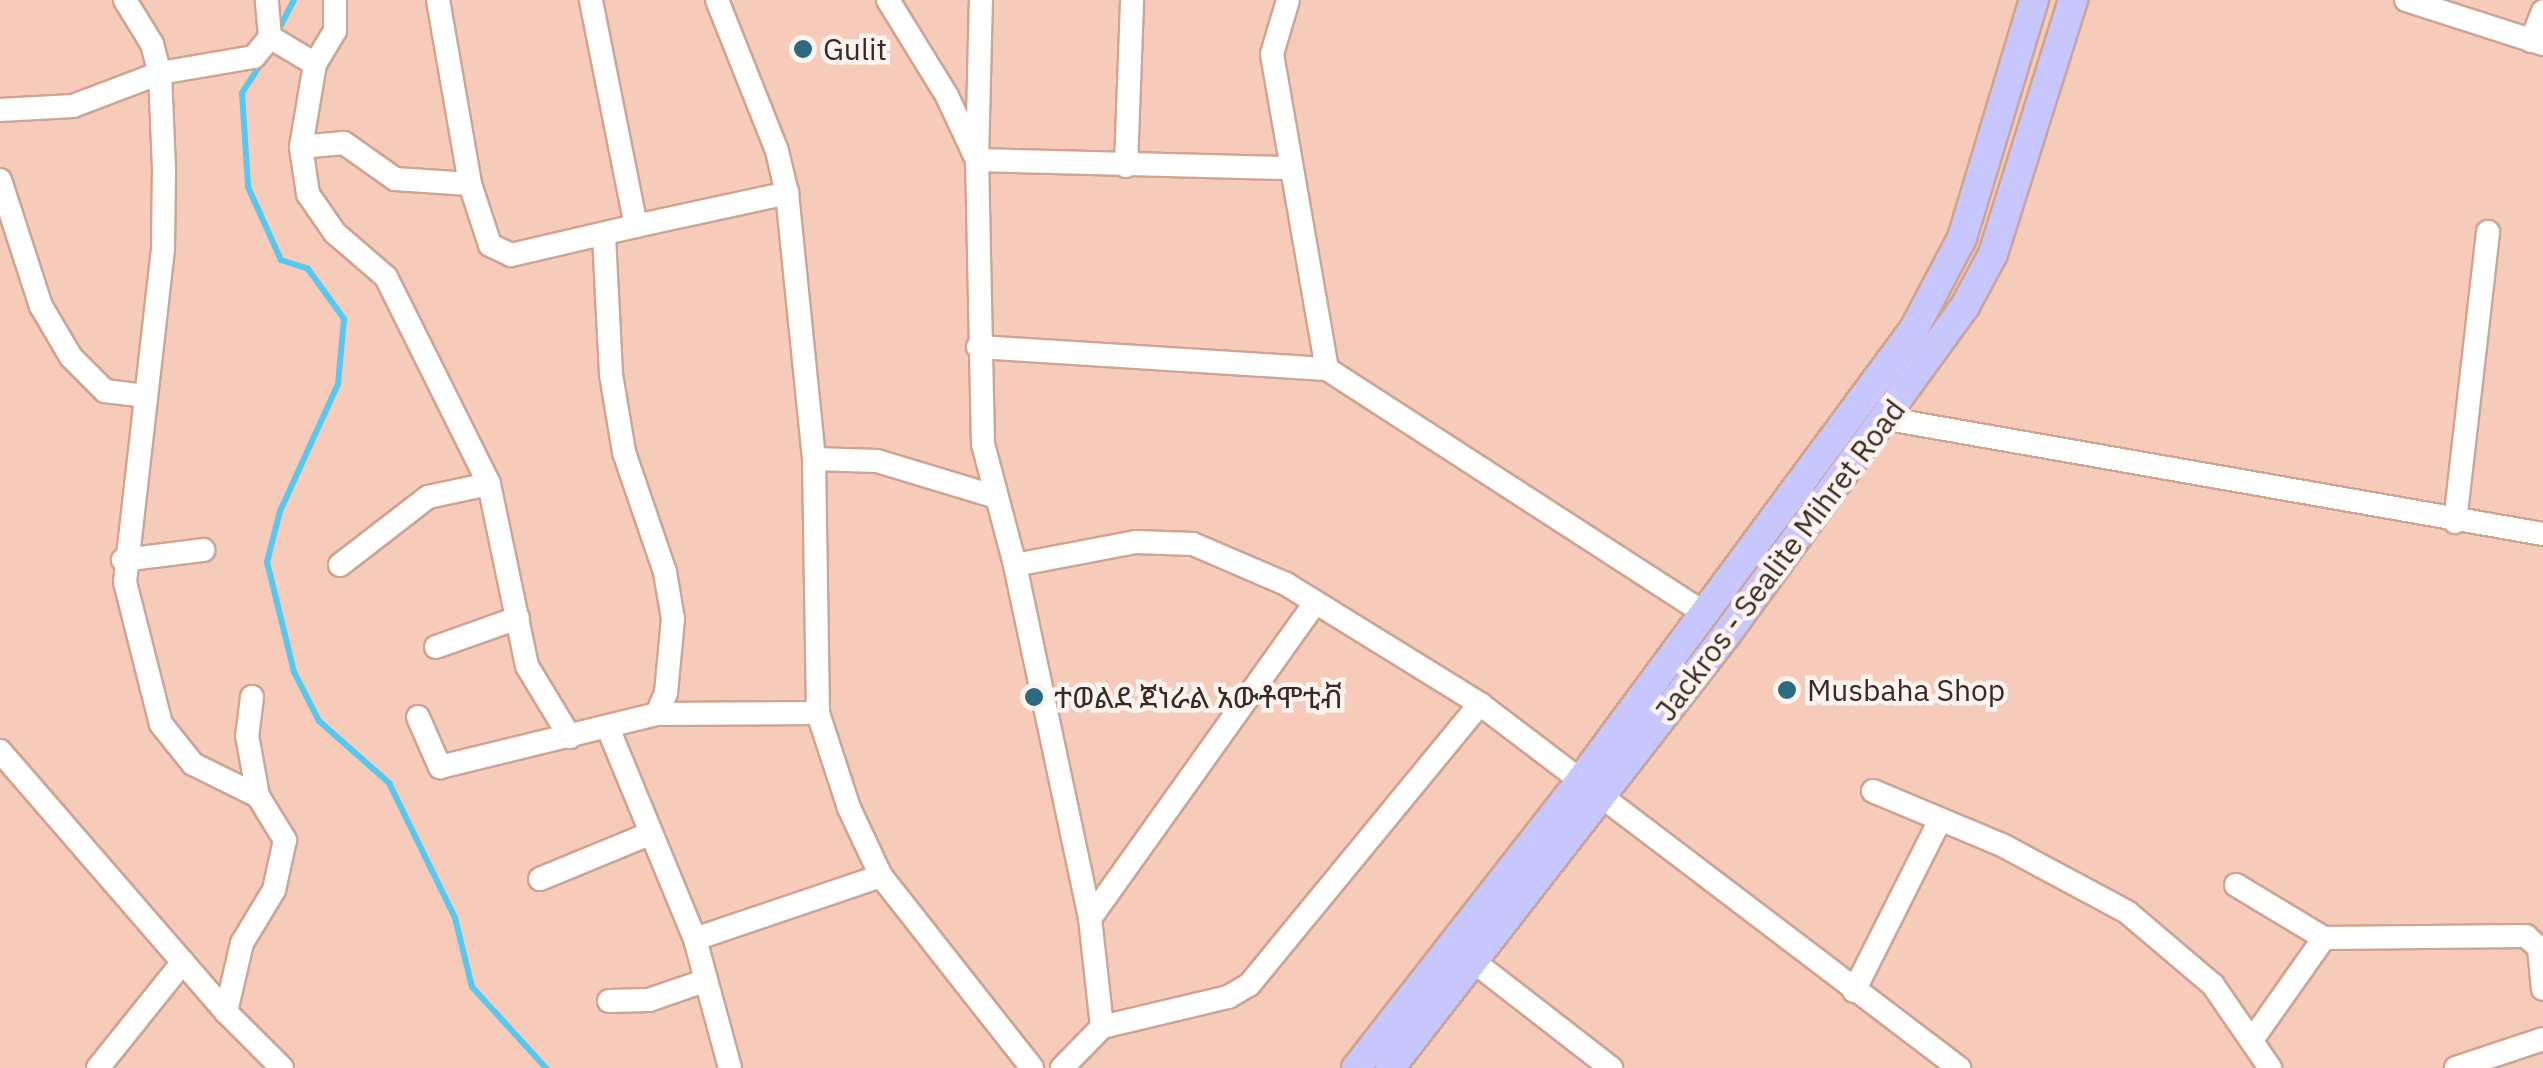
<!DOCTYPE html>
<meta charset="utf-8">
<style>
body{margin:0}
#map{position:relative;width:2543px;height:1068px;overflow:hidden;background:#f6cbb9;font-family:"IBM Plex Sans","Noto Sans Ethiopic",sans-serif}
div>[style]{position:absolute}
.stream>*{height:6px;margin:-3px;padding:0 3px;transform-origin:3px;border-radius:3px;background:#54c9f1}
.roads{filter:drop-shadow(2px 0 #cea493) drop-shadow(-2px 0 #cea493) drop-shadow(0 2px #cea493) drop-shadow(0 -2px #cea493)}
.minor>*{height:22px;margin:-11px;padding:0 11px;transform-origin:11px;border-radius:11px;background:#fff}
.major>*{height:28px;margin:-14px;padding:0 14px;transform-origin:14px;border-radius:14px;background:#c7c6fd}
.dots>*{width:28px;height:28px;translate:-50% -50%;box-sizing:border-box;border:5px solid #fdf4f0;border-radius:50%}
span{translate:-50% -50%;white-space:nowrap;text-align:center;line-height:1.15;-webkit-text-stroke:9px #fdf4f0;paint-order:stroke}
.poi-label{font-size:30px;color:#392922}
.left{translate:0 -50%;text-align:left}
.street-label{font-size:30px;color:#392922}
</style>
<div id="map">
<div class="stream">
<div style="left:277px;top:33px;width:37px;rotate:-63deg"></div>
<div style="left:262px;top:62px;width:37px;rotate:123deg"></div>
<div style="left:242px;top:93px;width:94px;rotate:86.3deg"></div>
<div style="left:248px;top:187px;width:80px;rotate:65.7deg"></div>
<div style="left:281px;top:260px;width:28px;rotate:18deg"></div>
<div style="left:308px;top:269px;width:62px;rotate:54.2deg"></div>
<div style="left:344px;top:319px;width:65px;rotate:95.3deg"></div>
<div style="left:338px;top:384px;width:140px;rotate:114.5deg"></div>
<div style="left:280px;top:511px;width:53px;rotate:104.3deg"></div>
<div style="left:267px;top:562px;width:113px;rotate:76.2deg"></div>
<div style="left:294px;top:672px;width:55px;rotate:63deg"></div>
<div style="left:319px;top:721px;width:94px;rotate:41.5deg"></div>
<div style="left:389px;top:783px;width:150px;rotate:63.9deg"></div>
<div style="left:455px;top:918px;width:71px;rotate:76.2deg"></div>
<div style="left:472px;top:987px;width:110px;rotate:47.6deg"></div>
</div>
<div class="roads">
<div class="minor">
<div style="left:125px;top:0;width:52px;rotate:58.5deg"></div>
<div style="left:152px;top:44px;width:30px;rotate:75deg"></div>
<div style="left:160px;top:73px;width:95px;rotate:87.6deg"></div>
<div style="left:164px;top:168px;width:81px;rotate:90.7deg"></div>
<div style="left:163px;top:249px;width:335px;rotate:96.5deg"></div>
<div style="left:125px;top:582px;width:146px;rotate:75.8deg"></div>
<div style="left:161px;top:724px;width:51px;rotate:51.3deg"></div>
<div style="left:193px;top:764px;width:72px;rotate:26.2deg"></div>
<div style="left:258px;top:796px;width:52px;rotate:58.5deg"></div>
<div style="left:285px;top:840px;width:51px;rotate:102.4deg"></div>
<div style="left:274px;top:890px;width:62px;rotate:121.1deg"></div>
<div style="left:242px;top:943px;width:71px;rotate:103.1deg"></div>
<div style="left:438px;top:0;width:187px;rotate:80.1deg"></div>
<div style="left:470px;top:184px;width:64px;rotate:71.8deg"></div>
<div style="left:490px;top:245px;width:23px;rotate:25deg"></div>
<div style="left:511px;top:255px;width:128px;rotate:-13.1deg"></div>
<div style="left:636px;top:226px;width:230px;rotate:-101.3deg"></div>
<div style="left:717px;top:0;width:162px;rotate:68.3deg"></div>
<div style="left:777px;top:151px;width:43px;rotate:76.6deg"></div>
<div style="left:787px;top:193px;width:267px;rotate:84.2deg"></div>
<div style="left:888px;top:0;width:113px;rotate:58.4deg"></div>
<div style="left:947px;top:96px;width:71px;rotate:64.9deg"></div>
<div style="left:977px;top:160px;width:160px;rotate:-88.6deg"></div>
<div style="left:1288px;top:0;width:56px;rotate:106.5deg"></div>
<div style="left:1272px;top:54px;width:320px;rotate:80.1deg"></div>
<div style="left:1327px;top:369px;width:451px;rotate:32.9deg"></div>
<div style="left:2406px;top:0;width:144px;rotate:17.8deg"></div>
<div style="left:270px;top:37px;width:52px;rotate:31deg"></div>
<div style="left:315px;top:64px;width:84px;rotate:99.6deg"></div>
<div style="left:301px;top:147px;width:48px;rotate:81.5deg"></div>
<div style="left:308px;top:194px;width:47px;rotate:55.3deg"></div>
<div style="left:335px;top:233px;width:67px;rotate:40.8deg"></div>
<div style="left:386px;top:277px;width:231px;rotate:63.5deg"></div>
<div style="left:489px;top:484px;width:186px;rotate:78.2deg"></div>
<div style="left:527px;top:666px;width:83px;rotate:58.8deg"></div>
<div style="left:2531px;top:41px;width:32px;rotate:-68deg"></div>
<div style="left:315px;top:64px;width:39px;rotate:-59deg"></div>
<div style="left:335px;top:31px;width:31px;rotate:-90deg"></div>
<div style="left:0;top:110px;width:73px;rotate:-3.1deg"></div>
<div style="left:73px;top:106px;width:93px;rotate:-20.8deg"></div>
<div style="left:160px;top:73px;width:95px;rotate:-9.7deg"></div>
<div style="left:254px;top:57px;width:26px;rotate:-51deg"></div>
<div style="left:270px;top:37px;width:37px;rotate:-95deg"></div>
<div style="left:301px;top:147px;width:43px;rotate:-5.3deg"></div>
<div style="left:344px;top:143px;width:62px;rotate:35.2deg"></div>
<div style="left:395px;top:179px;width:75px;rotate:3.8deg"></div>
<div style="left:1126px;top:166px;width:166px;rotate:-87.9deg"></div>
<div style="left:0;top:180px;width:133px;rotate:72deg"></div>
<div style="left:41px;top:306px;width:59px;rotate:59.5deg"></div>
<div style="left:71px;top:357px;width:48px;rotate:45deg"></div>
<div style="left:105px;top:391px;width:38px;rotate:7deg"></div>
<div style="left:636px;top:226px;width:155px;rotate:-12.3deg"></div>
<div style="left:978px;top:347px;width:350px;rotate:3.6deg"></div>
<div style="left:1888px;top:419px;width:665px;rotate:9.96deg"></div>
<div style="left:993px;top:496px;width:121px;rotate:-163.2deg"></div>
<div style="left:877px;top:461px;width:63px;rotate:-178.2deg"></div>
<div style="left:814px;top:459px;width:254px;rotate:89.1deg"></div>
<div style="left:818px;top:713px;width:100px;rotate:71.9deg"></div>
<div style="left:849px;top:808px;width:75px;rotate:64.8deg"></div>
<div style="left:881px;top:876px;width:244px;rotate:51.8deg"></div>
<div style="left:2455px;top:522px;width:292px;rotate:-83.5deg"></div>
<div style="left:123px;top:560px;width:81px;rotate:-7.1deg"></div>
<div style="left:340px;top:565px;width:111px;rotate:-37.7deg"></div>
<div style="left:428px;top:497px;width:62px;rotate:-12deg"></div>
<div style="left:1015px;top:565px;width:125px;rotate:-104.8deg"></div>
<div style="left:983px;top:444px;width:284px;rotate:-91.2deg"></div>
<div style="left:977px;top:160px;width:313px;rotate:1.5deg"></div>
<div style="left:1315px;top:603px;width:387px;rotate:125.5deg"></div>
<div style="left:1090px;top:918px;width:361px;rotate:-102deg"></div>
<div style="left:1015px;top:565px;width:123px;rotate:-10.8deg"></div>
<div style="left:1136px;top:542px;width:57px;rotate:2deg"></div>
<div style="left:1193px;top:544px;width:101px;rotate:23.3deg"></div>
<div style="left:1286px;top:584px;width:228px;rotate:31.7deg"></div>
<div style="left:1480px;top:704px;width:602px;rotate:37.23deg"></div>
<div style="left:436px;top:647px;width:87px;rotate:-19.5deg"></div>
<div style="left:252px;top:697px;width:38px;rotate:97deg"></div>
<div style="left:247px;top:735px;width:62px;rotate:79.8deg"></div>
<div style="left:657px;top:714px;width:161px;rotate:-0.4deg"></div>
<div style="left:418px;top:717px;width:55px;rotate:66.3deg"></div>
<div style="left:440px;top:767px;width:223px;rotate:-13.7deg"></div>
<div style="left:657px;top:714px;width:23px;rotate:-67deg"></div>
<div style="left:666px;top:693px;width:74px;rotate:-84.6deg"></div>
<div style="left:673px;top:619px;width:48px;rotate:-99.7deg"></div>
<div style="left:665px;top:572px;width:127px;rotate:-108.9deg"></div>
<div style="left:624px;top:452px;width:79px;rotate:-99.5deg"></div>
<div style="left:611px;top:374px;width:138px;rotate:-92.9deg"></div>
<div style="left:608px;top:728px;width:228px;rotate:67.6deg"></div>
<div style="left:695px;top:939px;width:134px;rotate:74.8deg"></div>
<div style="left:0;top:751px;width:345px;rotate:49.1deg"></div>
<div style="left:226px;top:1012px;width:79px;rotate:45deg"></div>
<div style="left:1873px;top:791px;width:140px;rotate:22.7deg"></div>
<div style="left:2002px;top:845px;width:142px;rotate:28.2deg"></div>
<div style="left:2127px;top:912px;width:113px;rotate:40.3deg"></div>
<div style="left:2213px;top:985px;width:101px;rotate:55.5deg"></div>
<div style="left:540px;top:879px;width:118px;rotate:-22.4deg"></div>
<div style="left:2236px;top:885px;width:103px;rotate:31.1deg"></div>
<div style="left:2324px;top:938px;width:202px;rotate:-0.6deg"></div>
<div style="left:2526px;top:936px;width:18px;rotate:43deg"></div>
<div style="left:2539px;top:948px;width:41px;rotate:84.4deg"></div>
<div style="left:1090px;top:918px;width:110px;rotate:83.7deg"></div>
<div style="left:695px;top:939px;width:196px;rotate:-18.7deg"></div>
<div style="left:1473px;top:961px;width:175px;rotate:37.8deg"></div>
<div style="left:1854px;top:991px;width:191px;rotate:-63.3deg"></div>
<div style="left:609px;top:1001px;width:40px;rotate:-1.4deg"></div>
<div style="left:649px;top:1000px;width:58px;rotate:-19.1deg"></div>
<div style="left:2252px;top:1040px;width:125px;rotate:-54.8deg"></div>
<div style="left:98px;top:1068px;width:136px;rotate:-51.3deg"></div>
<div style="left:1062px;top:1068px;width:57px;rotate:-45.7deg"></div>
<div style="left:1102px;top:1027px;width:130px;rotate:-13.4deg"></div>
<div style="left:1228px;top:997px;width:24px;rotate:-30deg"></div>
<div style="left:1249px;top:985px;width:364px;rotate:-50.6deg"></div>
<div style="left:2456px;top:1068px;width:92px;rotate:-18.4deg"></div>
</div>
<div class="major">
<div style="left:1356px;top:1068px;width:369px;rotate:-52deg"></div>
<div style="left:1583px;top:777px;width:557px;rotate:-53.54deg"></div>
<div style="left:1914px;top:329px;width:103px;rotate:-62.2deg"></div>
<div style="left:1962px;top:238px;width:249px;rotate:-73.2deg"></div>
<div style="left:1390px;top:1068px;width:548px;rotate:-52.19deg"></div>
<div style="left:1726px;top:635px;width:407px;rotate:-54deg"></div>
<div style="left:1965px;top:306px;width:59px;rotate:-61.7deg"></div>
<div style="left:1993px;top:254px;width:266px;rotate:-72.5deg"></div>
</div>
</div>
<div class="dots">
<div style="left:803px;top:49px;background:#2b6a7f"></div>
<div style="left:1787px;top:690px;background:#2b6a7f"></div>
<div style="left:1034px;top:697px;background:#2b6a7f"></div>
</div>
<div class="poi-label">
<span class="left" style="left:823px;top:49px">Gulit</span>
<span class="left" style="left:1807px;top:690px">Musbaha Shop</span>
<span class="left" style="left:1054px;top:697px">ተወልደ ጀነራል አውቶሞቲቭ</span>
</div>
<div class="street-label">
<span style="left:1780px;top:560px;rotate:-53deg">Jackros - Sealite Mihret Road</span>
</div>
</div>
